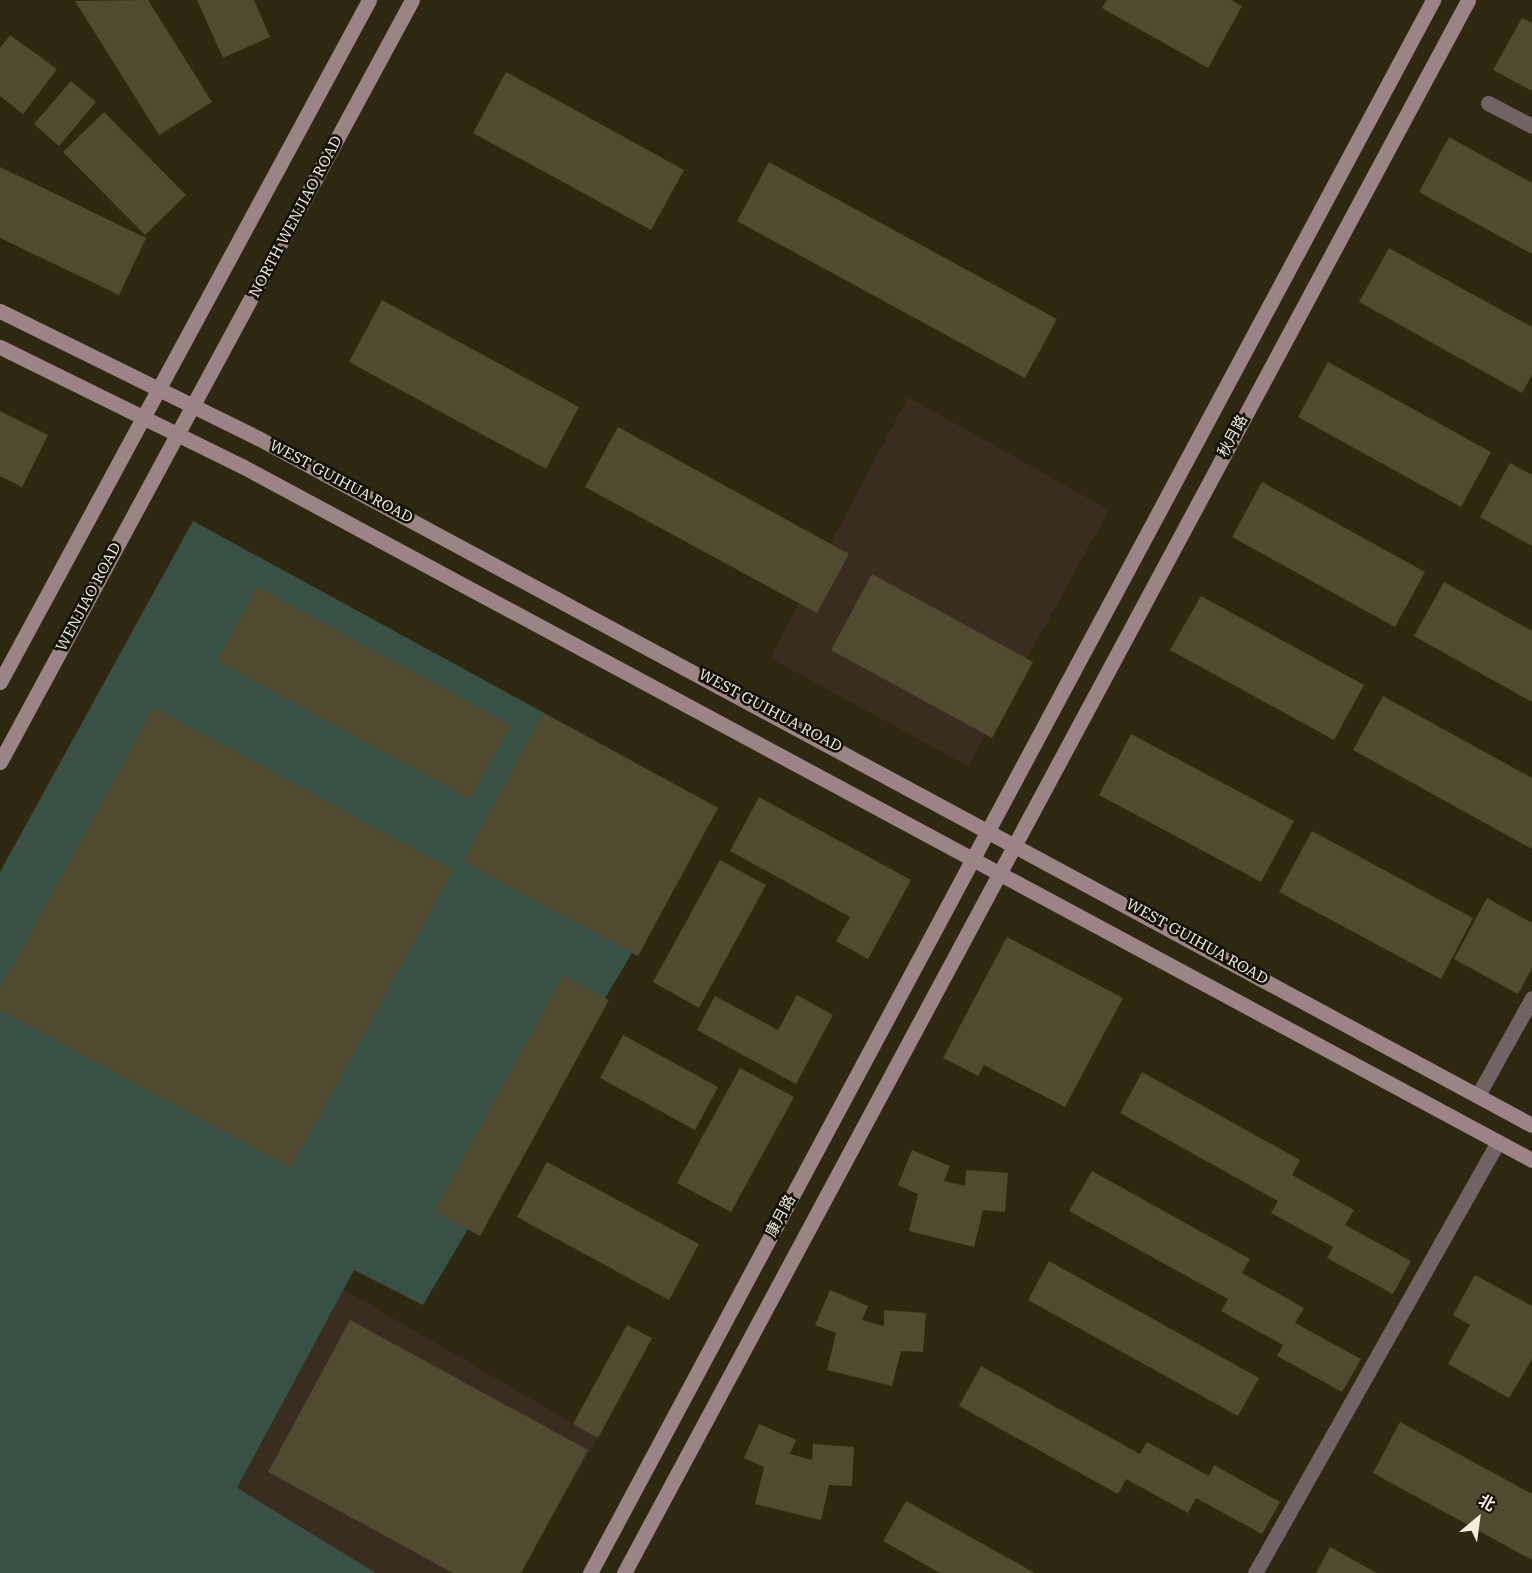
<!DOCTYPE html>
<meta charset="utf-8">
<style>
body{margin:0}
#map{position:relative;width:1532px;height:1573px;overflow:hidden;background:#2e2810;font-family:"Roboto Serif","Noto Sans SC",serif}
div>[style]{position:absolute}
.commercial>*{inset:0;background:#3b2c20}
.green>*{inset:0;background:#395145}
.building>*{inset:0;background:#504a31}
.street>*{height:15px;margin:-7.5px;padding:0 7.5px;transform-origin:7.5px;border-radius:7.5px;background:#716364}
.secondary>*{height:15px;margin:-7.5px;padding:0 7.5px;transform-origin:7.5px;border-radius:7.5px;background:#9a8485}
span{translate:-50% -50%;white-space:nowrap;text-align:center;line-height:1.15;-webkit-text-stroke:5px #141107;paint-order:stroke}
.street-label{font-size:15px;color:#f1eddf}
.north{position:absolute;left:1448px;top:1489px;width:60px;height:60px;-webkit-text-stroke:4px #141107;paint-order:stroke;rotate:29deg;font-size:16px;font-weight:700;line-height:24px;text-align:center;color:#f1eddf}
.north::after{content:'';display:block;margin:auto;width:21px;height:27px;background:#f1eddf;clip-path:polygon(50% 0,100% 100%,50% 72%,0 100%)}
</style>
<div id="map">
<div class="commercial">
<div style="clip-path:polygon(908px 397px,1109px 510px,968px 766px,770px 658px)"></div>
<div style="clip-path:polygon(343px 1289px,598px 1438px,518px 1573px,376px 1573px,237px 1489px)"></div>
</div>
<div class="green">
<div style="clip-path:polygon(193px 521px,718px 808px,423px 1305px,354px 1270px,237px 1488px,376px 1573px,0 1573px,0 872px)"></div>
</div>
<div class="building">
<div style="clip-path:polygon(148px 0,212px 102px,159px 135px,75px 1px)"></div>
<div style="clip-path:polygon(197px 0,254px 0,270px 37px,223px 58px)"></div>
<div style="clip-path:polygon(1107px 0,1231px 0,1242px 6px,1208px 68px,1102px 8px)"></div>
<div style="clip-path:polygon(1522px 18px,1532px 23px,1532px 91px,1493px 70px)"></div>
<div style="clip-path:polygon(10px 35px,57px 69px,23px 114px,0 96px,0 48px)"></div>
<div style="clip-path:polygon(506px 72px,684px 170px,651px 230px,473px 133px)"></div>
<div style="clip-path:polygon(71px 81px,96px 102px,59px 146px,34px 124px)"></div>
<div style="clip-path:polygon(104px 112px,186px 195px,145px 235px,63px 152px)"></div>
<div style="clip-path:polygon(1449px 137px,1532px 183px,1532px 254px,1419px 192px)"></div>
<div style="clip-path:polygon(769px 162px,1057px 319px,1025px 378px,737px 221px)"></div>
<div style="clip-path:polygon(0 167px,146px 238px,119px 295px,0 238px)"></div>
<div style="clip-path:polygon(1389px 248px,1532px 327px,1532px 375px,1522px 393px,1359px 302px)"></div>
<div style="clip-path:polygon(382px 300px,579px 407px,546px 469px,349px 362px)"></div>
<div style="clip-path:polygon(1328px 362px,1491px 452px,1461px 507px,1298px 417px)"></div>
<div style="clip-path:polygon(0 411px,48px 435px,22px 487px,0 476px)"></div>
<div style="clip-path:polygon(618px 427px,849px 554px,817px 613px,585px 487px)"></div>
<div style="clip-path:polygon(1510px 463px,1532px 475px,1532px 546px,1480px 517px)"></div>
<div style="clip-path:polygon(1262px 482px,1425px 572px,1395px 627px,1232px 537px)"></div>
<div style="clip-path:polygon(872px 574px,1033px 662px,992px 738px,831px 650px)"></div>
<div style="clip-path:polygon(1444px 582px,1532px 631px,1532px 702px,1414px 636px)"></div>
<div style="clip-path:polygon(257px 587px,511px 725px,470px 799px,217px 661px)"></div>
<div style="clip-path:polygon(1201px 596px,1364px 685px,1334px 740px,1170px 650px)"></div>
<div style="clip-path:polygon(1383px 696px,1532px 778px,1532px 849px,1353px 750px)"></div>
<div style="clip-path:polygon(154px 707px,453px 870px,291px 1168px,0 1010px,0 989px)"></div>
<div style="clip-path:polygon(543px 713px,718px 808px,638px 956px,463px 861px)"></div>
<div style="clip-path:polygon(1131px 734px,1294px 821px,1261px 882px,1099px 795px)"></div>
<div style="clip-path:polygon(759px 797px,911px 880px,868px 959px,836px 941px,850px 917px,730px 851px)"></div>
<div style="clip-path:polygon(1312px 831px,1473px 918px,1441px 979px,1279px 892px)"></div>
<div style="clip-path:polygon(720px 860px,766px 885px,699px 1008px,653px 982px)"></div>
<div style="clip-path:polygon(1487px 898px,1532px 923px,1532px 968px,1518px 994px,1454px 959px)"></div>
<div style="clip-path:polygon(1007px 937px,1123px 998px,1065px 1107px,984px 1065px,978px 1076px,943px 1058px)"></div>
<div style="clip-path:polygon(563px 975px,609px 1000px,480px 1236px,434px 1211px)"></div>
<div style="clip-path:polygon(797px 995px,833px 1015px,796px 1084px,697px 1030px,715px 996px,778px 1030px)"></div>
<div style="clip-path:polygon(623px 1035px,718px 1087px,695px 1130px,600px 1078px)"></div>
<div style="clip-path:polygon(740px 1068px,794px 1097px,731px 1212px,677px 1183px)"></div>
<div style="clip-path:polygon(1142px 1072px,1300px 1160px,1292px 1175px,1354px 1210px,1345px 1225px,1411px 1261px,1393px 1294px,1327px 1258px,1333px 1247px,1271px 1213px,1278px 1201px,1120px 1113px)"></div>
<div style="clip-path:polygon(912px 1150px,950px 1166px,944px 1181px,965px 1186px,966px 1170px,1008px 1173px,1005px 1212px,983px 1210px,974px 1247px,909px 1231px,918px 1194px,898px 1185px)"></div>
<div style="clip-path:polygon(547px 1162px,699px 1244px,669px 1300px,517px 1217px)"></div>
<div style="clip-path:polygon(1092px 1171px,1250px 1259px,1242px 1273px,1304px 1308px,1295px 1323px,1361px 1359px,1342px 1392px,1277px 1356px,1283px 1345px,1221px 1311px,1228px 1299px,1069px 1211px)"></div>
<div style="clip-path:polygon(1049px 1261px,1259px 1378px,1238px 1416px,1028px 1300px)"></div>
<div style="clip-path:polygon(1475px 1275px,1532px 1306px,1532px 1359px,1509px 1398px,1448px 1364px,1470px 1325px,1453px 1315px)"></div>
<div style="clip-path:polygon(830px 1290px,868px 1306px,862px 1320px,884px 1326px,884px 1310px,926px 1313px,923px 1352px,901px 1351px,892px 1386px,827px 1370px,836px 1333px,815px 1325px)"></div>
<div style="clip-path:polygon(350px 1320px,588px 1450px,521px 1573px,453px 1573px,268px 1472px)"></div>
<div style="clip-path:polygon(627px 1325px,652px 1338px,598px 1438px,573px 1424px)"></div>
<div style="clip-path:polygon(981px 1366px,1140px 1454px,1147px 1442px,1209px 1476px,1214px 1465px,1280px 1502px,1262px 1534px,1196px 1498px,1188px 1513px,1126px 1479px,1118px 1494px,959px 1406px)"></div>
<div style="clip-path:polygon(1400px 1422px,1532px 1494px,1532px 1560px,1373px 1473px)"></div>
<div style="clip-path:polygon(759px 1424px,796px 1440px,790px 1454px,812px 1460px,813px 1444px,854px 1447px,852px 1486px,829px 1485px,821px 1520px,755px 1504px,764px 1467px,744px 1458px)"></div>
<div style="clip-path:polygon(906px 1501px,1035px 1573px,940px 1573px,883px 1541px)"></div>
<div style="clip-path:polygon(1330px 1547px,1377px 1573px,1316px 1573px)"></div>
</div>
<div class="street">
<div style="left:1488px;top:103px;width:50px;rotate:27.6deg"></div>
<div style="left:1478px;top:1095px;width:111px;rotate:-60.9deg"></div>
<div style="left:1255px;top:1573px;width:495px;rotate:-60.6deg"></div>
</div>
<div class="secondary">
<div style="left:0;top:311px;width:288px;rotate:26.2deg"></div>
<div style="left:258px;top:438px;width:1447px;rotate:28.34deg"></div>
<div style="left:0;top:347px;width:270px;rotate:26.2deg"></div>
<div style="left:242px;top:466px;width:1465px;rotate:28.28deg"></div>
<div style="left:0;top:682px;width:775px;rotate:-61.58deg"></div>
<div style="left:0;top:762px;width:866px;rotate:-61.6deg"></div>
<div style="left:590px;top:1573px;width:1785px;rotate:-61.81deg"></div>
<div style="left:624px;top:1573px;width:1785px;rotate:-61.78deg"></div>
</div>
<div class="street-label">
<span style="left:296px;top:217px;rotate:-62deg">NORTH WENJIAO ROAD</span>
<span style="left:1233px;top:436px;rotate:-62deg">秋月路</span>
<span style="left:341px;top:482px;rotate:28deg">WEST GUIHUA ROAD</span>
<span style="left:89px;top:597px;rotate:-62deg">WENJIAO ROAD</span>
<span style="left:770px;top:711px;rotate:28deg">WEST GUIHUA ROAD</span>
<span style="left:1197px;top:942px;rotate:29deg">WEST GUIHUA ROAD</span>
<span style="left:781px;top:1216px;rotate:-62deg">康月路</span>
</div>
<div class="north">北</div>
</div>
